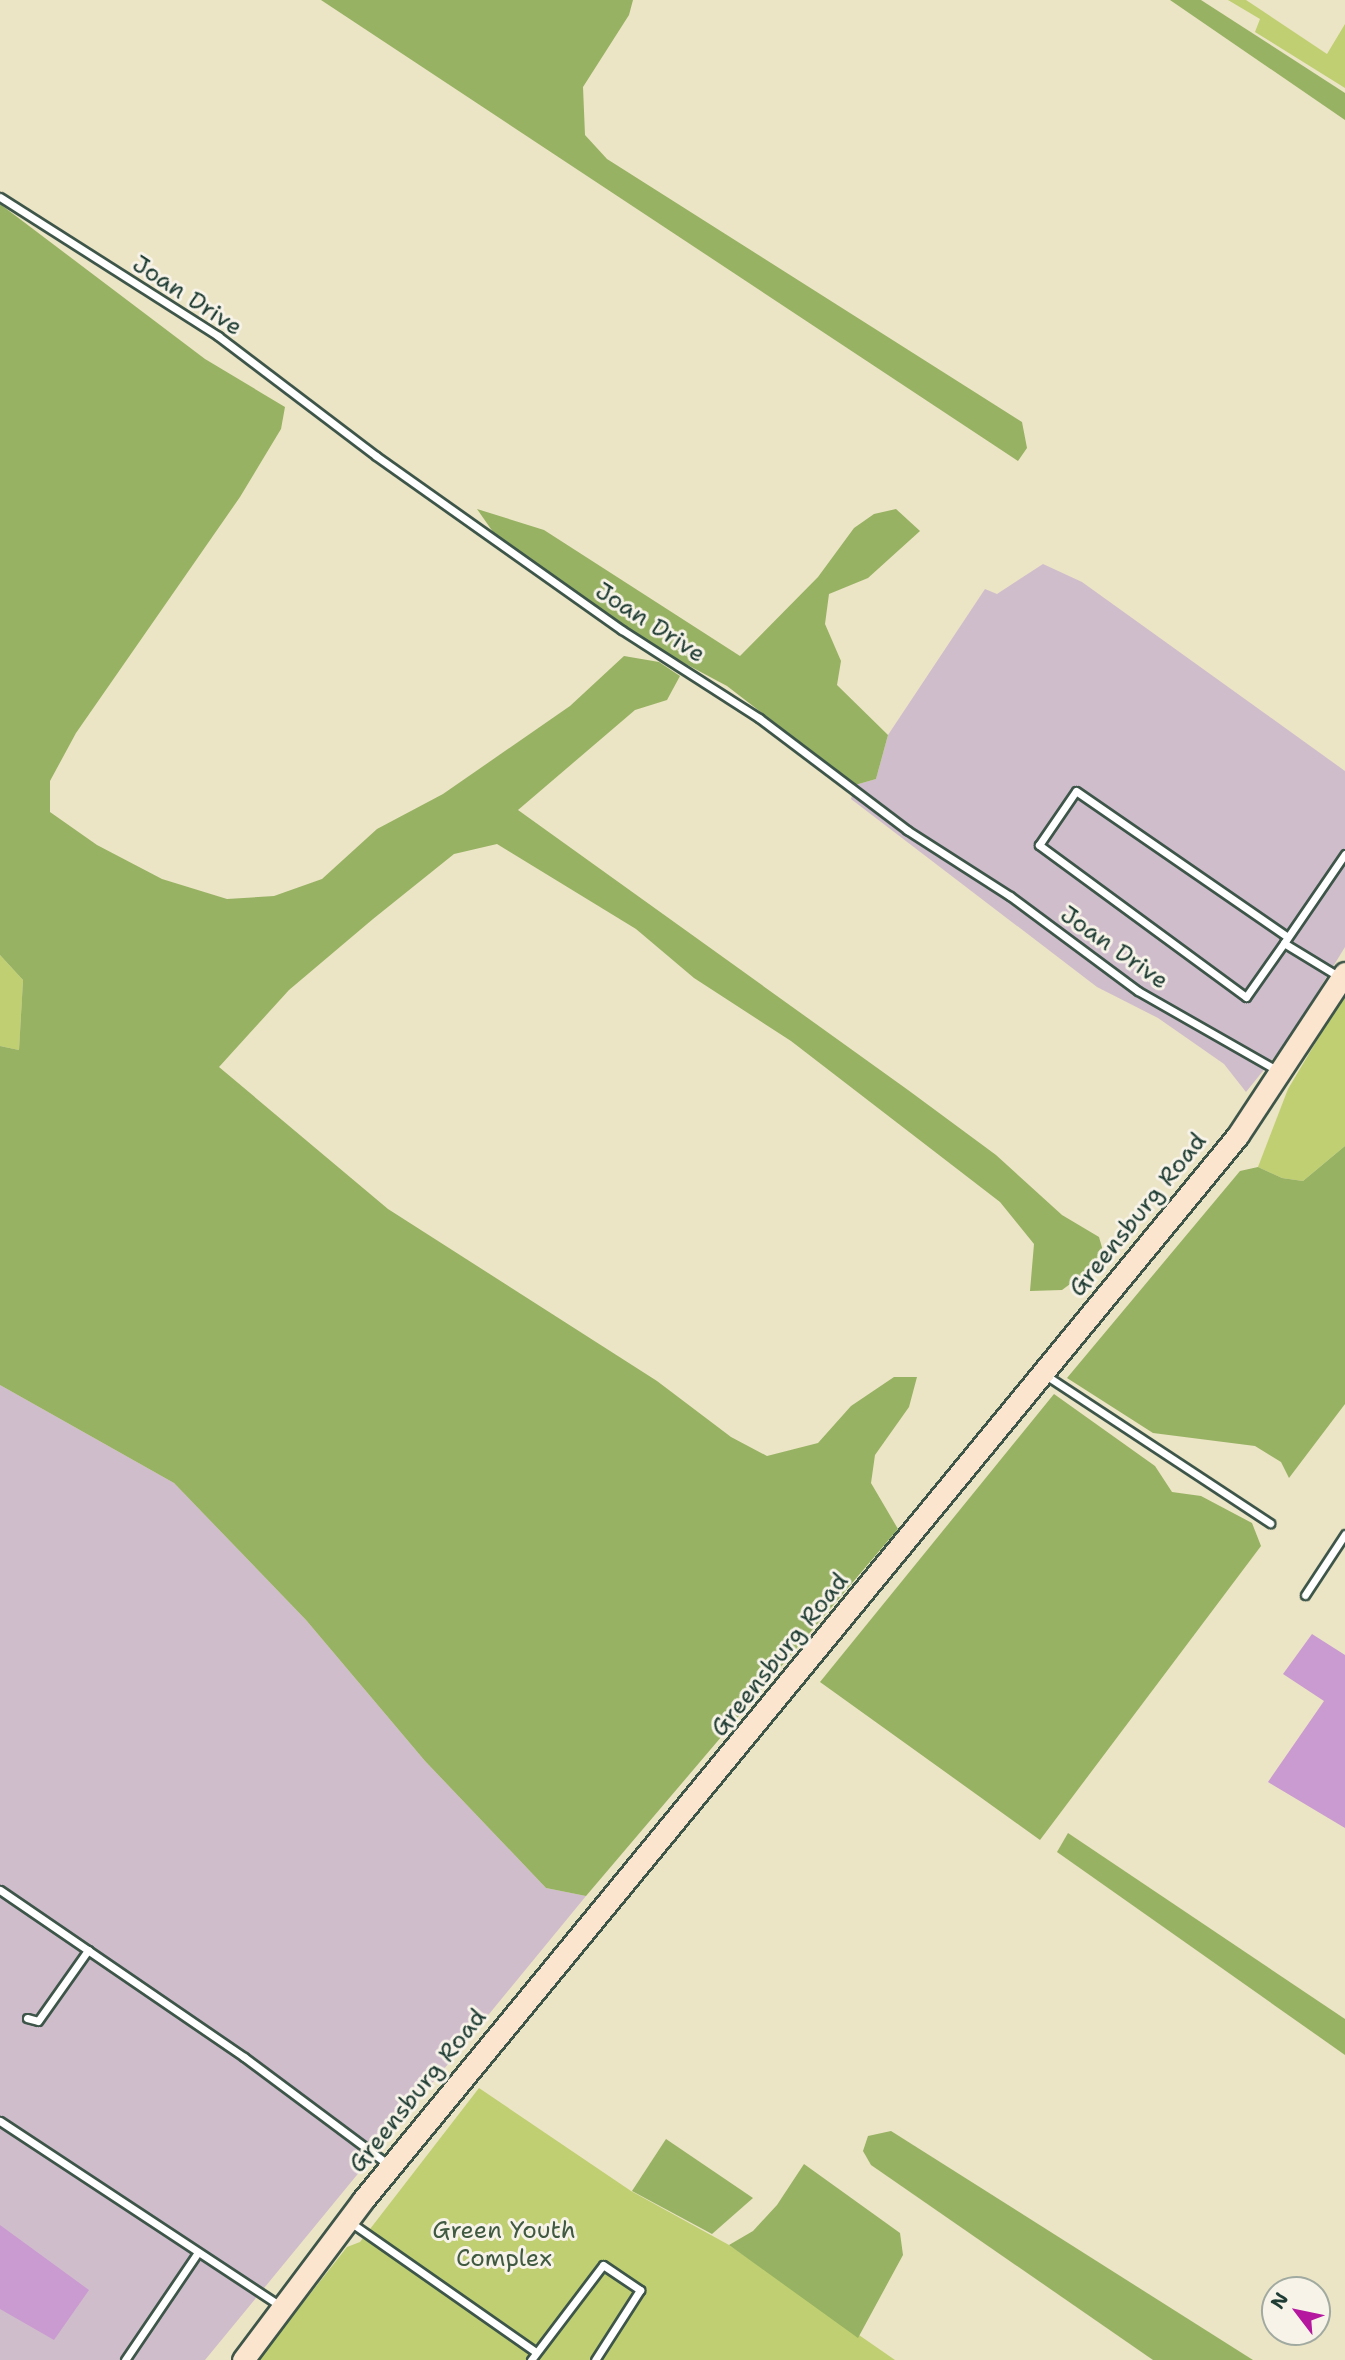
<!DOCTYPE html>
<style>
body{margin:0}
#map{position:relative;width:1345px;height:2360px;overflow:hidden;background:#ebe4c5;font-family:"Shantell Sans",sans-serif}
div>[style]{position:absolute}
.industrial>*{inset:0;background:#d0bdcc}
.green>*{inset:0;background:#bfcf71}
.forest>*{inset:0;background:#97b263}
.building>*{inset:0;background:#ca9bd1}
.roads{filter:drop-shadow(2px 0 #3e564a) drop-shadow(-2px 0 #3e564a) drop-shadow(0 2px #3e564a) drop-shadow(0 -2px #3e564a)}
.lane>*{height:7px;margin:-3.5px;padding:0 3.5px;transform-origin:3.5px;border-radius:3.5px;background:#fff}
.secondary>*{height:21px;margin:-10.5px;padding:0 10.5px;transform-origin:10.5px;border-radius:10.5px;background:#fbe5cf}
span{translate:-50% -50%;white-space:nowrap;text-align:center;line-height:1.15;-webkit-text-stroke:6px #f7f3e8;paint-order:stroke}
.street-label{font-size:24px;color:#1f3d34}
.park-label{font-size:24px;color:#3f5a40}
.north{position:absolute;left:1261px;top:2276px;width:70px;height:70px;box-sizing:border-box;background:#f7f3e8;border:2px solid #a1aaa0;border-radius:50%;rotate:302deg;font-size:19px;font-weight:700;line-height:28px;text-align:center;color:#1f3d34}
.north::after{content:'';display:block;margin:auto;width:24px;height:32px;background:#b5179e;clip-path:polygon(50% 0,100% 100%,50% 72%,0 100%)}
</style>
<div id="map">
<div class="industrial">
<div style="clip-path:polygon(1043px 564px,1082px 582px,1345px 771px,1345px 947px,1288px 1040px,1246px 1092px,1224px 1064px,1158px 1018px,1097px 987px,851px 799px,855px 785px,876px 779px,888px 735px,985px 589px,997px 594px)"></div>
<div style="clip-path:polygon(0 1385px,174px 1483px,306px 1620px,425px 1761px,546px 1888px,586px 1896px,205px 2360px,0 2360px)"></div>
</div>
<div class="green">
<div style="clip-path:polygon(1228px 0,1246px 0,1327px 54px,1345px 24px,1345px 88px,1255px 32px,1260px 19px)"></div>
<div style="clip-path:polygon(0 955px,23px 980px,19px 1050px,0 1046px)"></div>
<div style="clip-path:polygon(1345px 993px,1345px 1146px,1303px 1181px,1282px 1178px,1258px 1167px,1288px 1089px)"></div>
<div style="clip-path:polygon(479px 2088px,631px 2191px,729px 2245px,895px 2360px,258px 2360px,347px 2247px,360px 2242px)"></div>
</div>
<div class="forest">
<div style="clip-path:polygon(321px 0,633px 0,629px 15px,583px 87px,585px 135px,607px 159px,1022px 422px,1027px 448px,1018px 461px)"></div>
<div style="clip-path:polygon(1170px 0,1201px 0,1345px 93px,1345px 120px)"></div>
<div style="clip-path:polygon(0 204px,205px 359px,285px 407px,281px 429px,240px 497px,76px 733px,50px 781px,50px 812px,97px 845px,162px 879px,227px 899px,274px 896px,322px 879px,377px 829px,443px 794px,570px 706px,624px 656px,659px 662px,680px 676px,667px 700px,635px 710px,518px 810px,908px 1090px,996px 1155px,1062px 1215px,1099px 1237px,1105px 1258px,1062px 1290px,1030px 1291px,1034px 1244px,1000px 1202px,791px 1041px,694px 978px,636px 929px,497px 844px,454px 854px,373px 919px,289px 990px,219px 1067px,388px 1209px,657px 1381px,731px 1437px,767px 1456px,818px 1443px,851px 1406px,894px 1377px,917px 1377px,909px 1407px,875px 1455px,871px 1483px,898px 1529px,586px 1896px,546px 1888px,425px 1761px,306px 1620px,174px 1483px,0 1385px,0 1046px,19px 1050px,23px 980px,0 955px)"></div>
<div style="clip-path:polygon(477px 509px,544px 530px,740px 656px,818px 577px,854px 528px,874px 514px,896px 509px,920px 531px,868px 578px,829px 594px,825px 624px,841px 661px,837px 685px,888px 735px,876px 779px,855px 785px,727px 686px,622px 630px,500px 542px)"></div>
<div style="clip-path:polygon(1345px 1146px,1345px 1404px,1289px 1478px,1281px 1462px,1255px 1446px,1153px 1433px,1067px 1378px,1240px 1171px,1258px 1167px,1282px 1178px,1303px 1181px)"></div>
<div style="clip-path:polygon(1054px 1394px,1155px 1466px,1172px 1492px,1201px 1496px,1252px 1523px,1261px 1546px,1040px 1840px,820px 1682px)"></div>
<div style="clip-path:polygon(1068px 1833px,1345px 2019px,1345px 2055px,1057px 1852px)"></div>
<div style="clip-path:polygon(891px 2131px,1253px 2360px,1153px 2360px,871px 2165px,863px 2151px,868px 2136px)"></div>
<div style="clip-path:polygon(666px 2139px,753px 2198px,712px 2234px,632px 2191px)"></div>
<div style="clip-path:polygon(804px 2164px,900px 2233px,903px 2255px,858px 2338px,729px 2245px,753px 2231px,777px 2205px)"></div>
</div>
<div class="building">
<div style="clip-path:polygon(1312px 1634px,1345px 1655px,1345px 1828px,1268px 1782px,1324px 1701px,1283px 1674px)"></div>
<div style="clip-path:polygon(0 2225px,89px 2290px,54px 2340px,0 2309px)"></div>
</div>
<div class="roads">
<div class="lane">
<div style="left:0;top:197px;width:259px;rotate:32.5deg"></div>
<div style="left:218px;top:336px;width:198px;rotate:37.2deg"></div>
<div style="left:376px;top:456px;width:301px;rotate:35.3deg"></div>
<div style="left:622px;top:630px;width:163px;rotate:32.7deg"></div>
<div style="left:759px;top:718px;width:186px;rotate:37.1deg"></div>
<div style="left:907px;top:830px;width:122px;rotate:32.7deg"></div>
<div style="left:1010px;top:896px;width:159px;rotate:36.6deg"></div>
<div style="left:1138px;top:991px;width:161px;rotate:29.7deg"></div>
<div style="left:1284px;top:943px;width:66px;rotate:125.1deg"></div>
<div style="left:1246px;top:997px;width:257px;rotate:-143.7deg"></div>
<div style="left:1039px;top:845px;width:65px;rotate:-55.6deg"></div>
<div style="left:1076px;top:791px;width:257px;rotate:34.6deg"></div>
<div style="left:1338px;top:976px;width:63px;rotate:-148.6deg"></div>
<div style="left:1284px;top:943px;width:108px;rotate:-55.6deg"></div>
<div style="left:1044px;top:1374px;width:271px;rotate:33.4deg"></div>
<div style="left:1305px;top:1595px;width:73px;rotate:-56.7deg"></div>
<div style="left:0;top:1890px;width:296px;rotate:34.4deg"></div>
<div style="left:244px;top:2057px;width:182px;rotate:36.7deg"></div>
<div style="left:27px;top:2018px;width:11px;rotate:15deg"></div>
<div style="left:38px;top:2021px;width:87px;rotate:-54.8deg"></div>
<div style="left:0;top:2121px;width:338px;rotate:33.4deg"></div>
<div style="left:350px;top:2222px;width:227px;rotate:35deg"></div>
<div style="left:125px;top:2360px;width:130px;rotate:-55.9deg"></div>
<div style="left:531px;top:2360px;width:119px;rotate:-52.8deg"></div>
<div style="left:603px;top:2265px;width:45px;rotate:34deg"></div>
<div style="left:640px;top:2290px;width:83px;rotate:122.7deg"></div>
</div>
<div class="secondary">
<div style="left:243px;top:2360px;width:200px;rotate:-53.1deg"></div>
<div style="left:363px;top:2200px;width:1378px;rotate:-50.59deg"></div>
<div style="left:1238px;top:1135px;width:194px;rotate:-56.6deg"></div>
</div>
</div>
<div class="street-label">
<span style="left:187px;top:296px;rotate:33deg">Joan Drive</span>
<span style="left:650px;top:623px;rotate:33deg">Joan Drive</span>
<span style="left:1114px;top:948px;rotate:35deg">Joan Drive</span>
<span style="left:1138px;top:1215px;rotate:-51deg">Greensburg Road</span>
<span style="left:780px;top:1655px;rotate:-51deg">Greensburg Road</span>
<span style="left:418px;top:2091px;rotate:-51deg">Greensburg Road</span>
</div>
<div class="park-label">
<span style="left:504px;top:2245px">Green Youth<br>Complex</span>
</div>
<div class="north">N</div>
</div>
